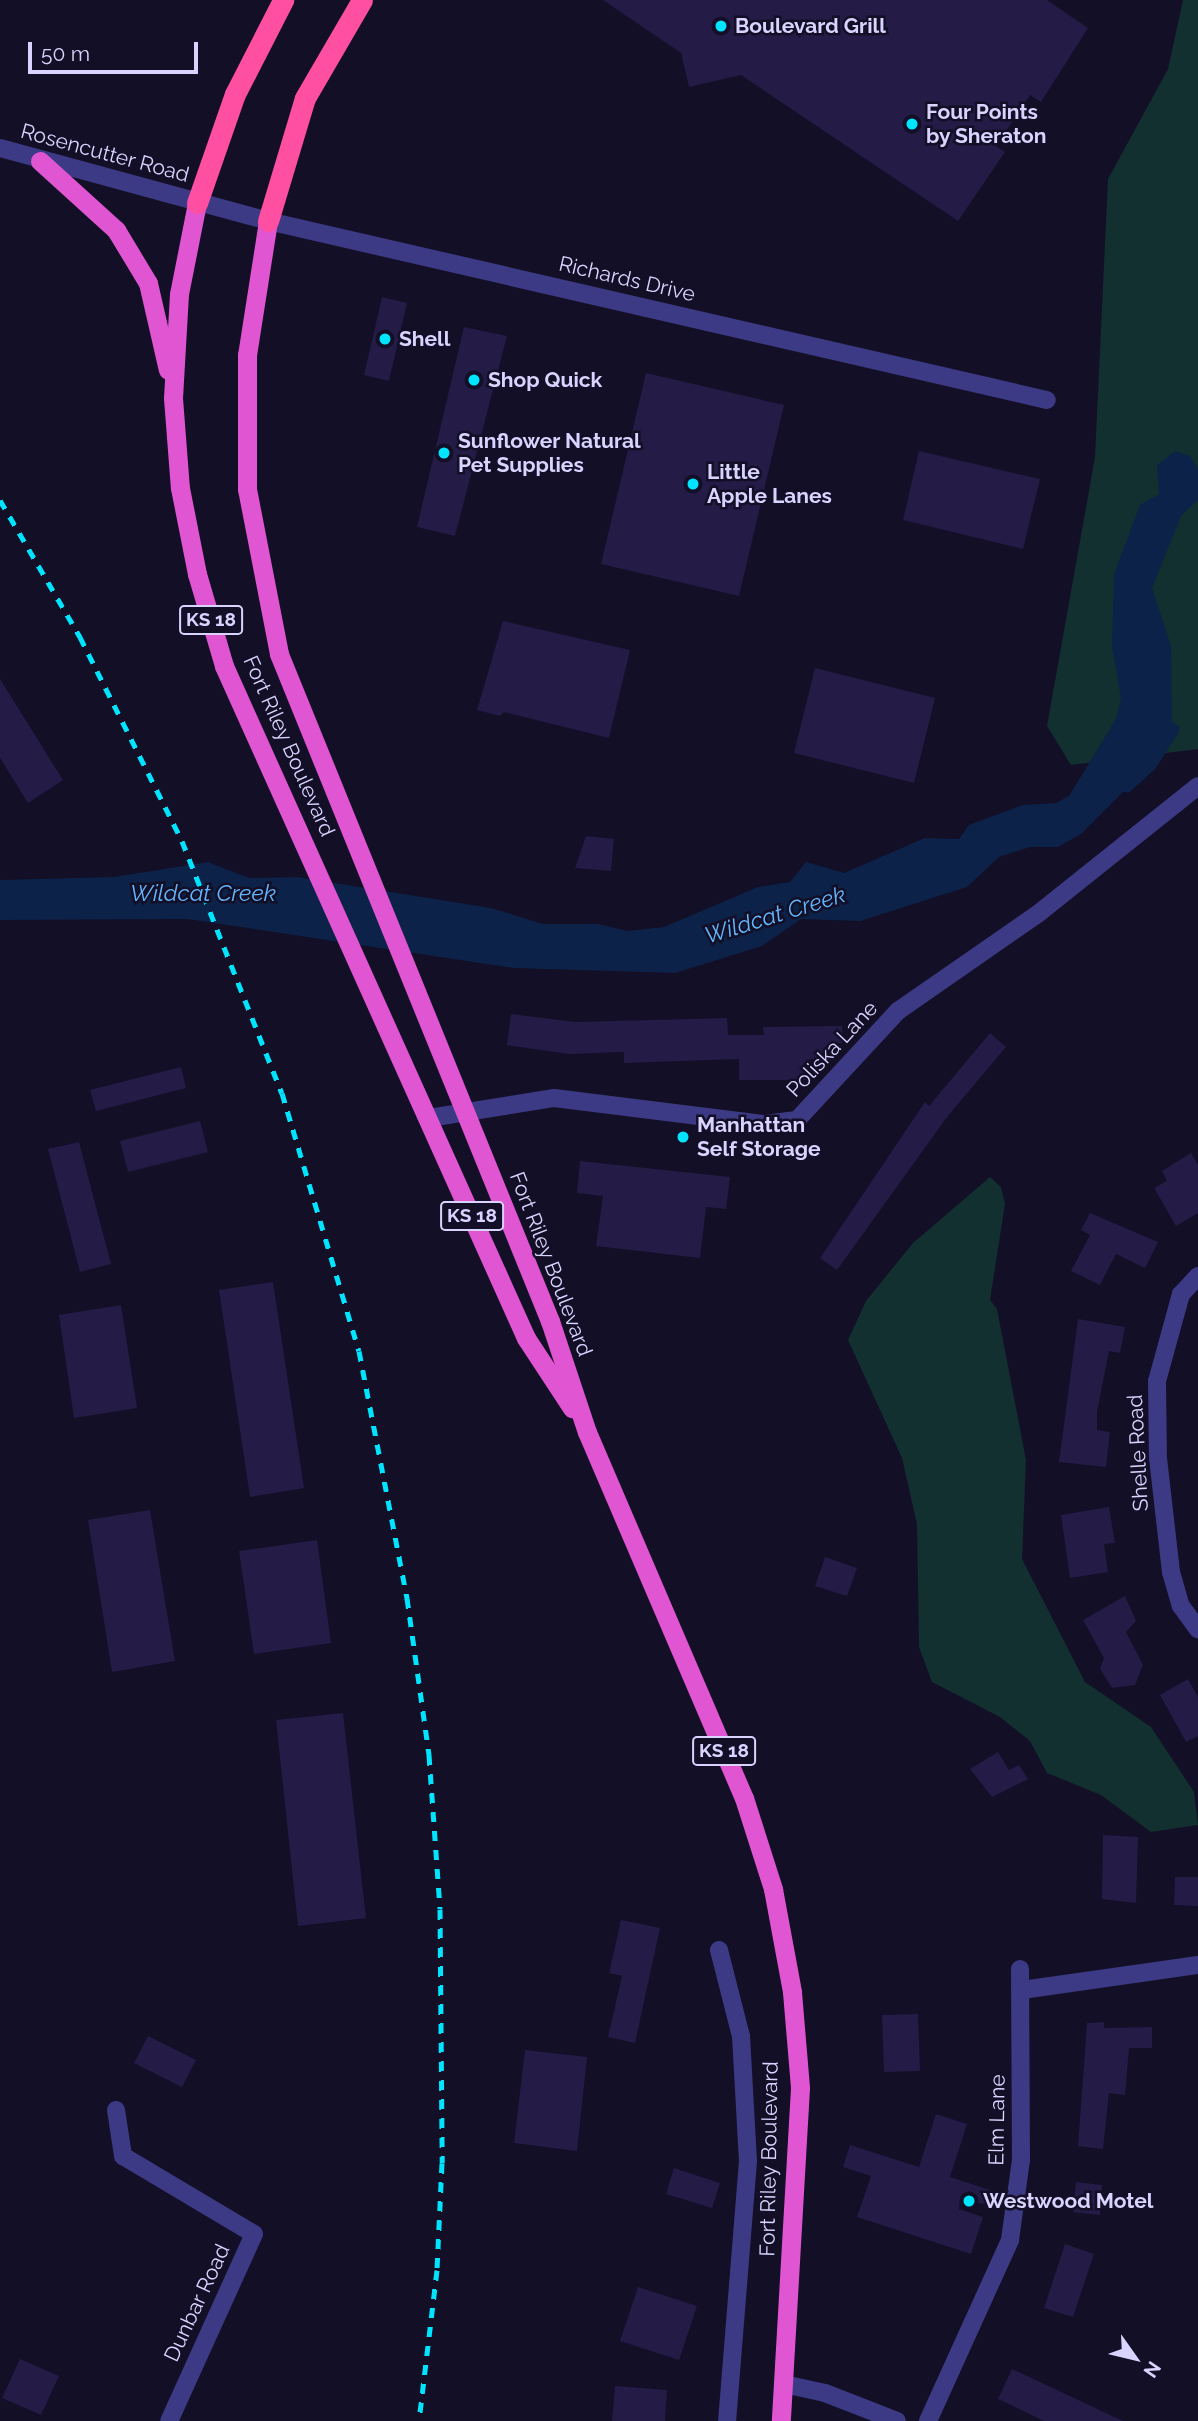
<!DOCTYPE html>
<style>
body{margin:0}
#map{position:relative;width:1198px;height:2421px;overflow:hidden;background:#130f26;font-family:Raleway,sans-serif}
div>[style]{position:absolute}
.green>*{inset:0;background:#12302f}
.water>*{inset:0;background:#0c2248}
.building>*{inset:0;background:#241b47}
.minor>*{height:18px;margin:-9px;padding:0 9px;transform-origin:9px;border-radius:9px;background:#3d3a85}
.tertiary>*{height:18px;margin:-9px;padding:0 9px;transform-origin:9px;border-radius:9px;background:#3d3a85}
.trunk>*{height:19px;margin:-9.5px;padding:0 9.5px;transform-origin:9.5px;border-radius:9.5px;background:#e055d1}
.motorway>*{height:21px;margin:-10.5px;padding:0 10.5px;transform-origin:10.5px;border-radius:10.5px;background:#ff4fa3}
.rail>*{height:5px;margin-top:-2.5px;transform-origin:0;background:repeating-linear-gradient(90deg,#00e5ff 0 10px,transparent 0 19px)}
.dots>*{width:19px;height:19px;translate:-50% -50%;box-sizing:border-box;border:4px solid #130f26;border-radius:50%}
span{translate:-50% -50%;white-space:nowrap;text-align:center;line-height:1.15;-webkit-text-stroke:5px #130f26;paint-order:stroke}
.shield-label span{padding:2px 5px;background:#130f26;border:2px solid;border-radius:5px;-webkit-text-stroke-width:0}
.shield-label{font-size:19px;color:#d9d4ff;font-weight:700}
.poi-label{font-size:21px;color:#d9d4ff;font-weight:700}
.left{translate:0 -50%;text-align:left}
.street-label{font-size:21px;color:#d9d4ff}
.water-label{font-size:23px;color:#62b6ff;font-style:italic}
.north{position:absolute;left:1100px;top:2323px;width:70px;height:70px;-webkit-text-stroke:5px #130f26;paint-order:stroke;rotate:124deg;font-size:19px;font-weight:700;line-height:28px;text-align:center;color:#d9d4ff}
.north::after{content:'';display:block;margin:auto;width:24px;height:32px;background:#d9d4ff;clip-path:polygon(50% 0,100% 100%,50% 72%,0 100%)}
.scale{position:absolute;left:28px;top:42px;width:170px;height:32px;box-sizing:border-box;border:4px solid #d9d4ff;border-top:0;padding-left:9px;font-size:21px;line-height:24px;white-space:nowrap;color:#d9d4ff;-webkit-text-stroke:5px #130f26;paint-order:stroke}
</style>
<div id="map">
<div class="green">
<div style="clip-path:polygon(1183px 0,1198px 0,1198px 749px,1071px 765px,1047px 726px,1095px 457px,1108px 179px,1168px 69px)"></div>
<div style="clip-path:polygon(990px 1177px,1001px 1187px,1005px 1204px,990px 1300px,997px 1309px,1026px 1460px,1022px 1559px,1085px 1682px,1151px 1727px,1194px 1792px,1198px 1825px,1151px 1832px,1101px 1795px,1047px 1773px,1030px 1741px,1000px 1717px,932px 1682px,919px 1647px,917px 1524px,902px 1458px,848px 1340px,866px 1301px,913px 1243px)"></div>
</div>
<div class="water">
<div style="clip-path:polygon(1175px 451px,1190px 456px,1198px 469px,1198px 500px,1181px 516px,1152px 588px,1171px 646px,1172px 722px,1180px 727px,1178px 734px,1155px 769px,1130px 792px,1123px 792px,1081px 834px,1058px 847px,1030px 847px,999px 857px,967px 887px,860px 921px,801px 919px,762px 946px,675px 973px,514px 968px,187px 919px,0 920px,0 880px,114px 877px,208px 862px,249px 878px,297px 877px,491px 908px,543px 924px,598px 924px,627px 931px,664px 927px,758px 887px,790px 882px,806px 862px,844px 873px,925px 838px,959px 839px,969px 825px,1023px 805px,1056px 803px,1069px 796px,1116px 719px,1121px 698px,1112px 647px,1114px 574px,1140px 505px,1159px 494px,1157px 465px)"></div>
</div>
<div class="building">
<div style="clip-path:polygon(603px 0,1047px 0,1088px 28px,1041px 102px,1030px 95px,996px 146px,1005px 152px,958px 221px,741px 75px,689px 87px,681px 53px)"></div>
<div style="clip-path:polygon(382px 297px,407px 303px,389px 381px,364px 375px)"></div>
<div style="clip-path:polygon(464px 327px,507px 336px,455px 536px,417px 527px)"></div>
<div style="clip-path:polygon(646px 373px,784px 405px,739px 596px,601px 564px)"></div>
<div style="clip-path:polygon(919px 451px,1040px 479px,1023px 549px,903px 520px)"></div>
<div style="clip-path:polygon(503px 621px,630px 650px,609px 738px,504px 712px,500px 716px,477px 710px)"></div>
<div style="clip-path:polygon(815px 668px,935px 698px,914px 783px,794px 753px)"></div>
<div style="clip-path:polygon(0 679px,63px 780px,28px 803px,0 758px)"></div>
<div style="clip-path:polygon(586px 836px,614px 839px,611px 871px,575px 868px)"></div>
<div style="clip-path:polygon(511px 1014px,576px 1022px,727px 1018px,728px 1035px,764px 1035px,763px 1027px,842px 1026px,842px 1043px,836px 1043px,836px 1052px,823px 1052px,823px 1059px,809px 1059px,810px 1080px,739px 1080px,739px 1059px,624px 1063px,624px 1052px,569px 1054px,507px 1045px)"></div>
<div style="clip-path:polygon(990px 1033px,1006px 1047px,947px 1117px,837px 1270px,820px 1258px,925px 1102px,929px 1106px)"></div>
<div style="clip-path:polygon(181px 1067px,186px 1088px,96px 1111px,90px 1090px)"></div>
<div style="clip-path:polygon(200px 1121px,208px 1152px,128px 1172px,120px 1141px)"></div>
<div style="clip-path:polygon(79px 1142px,111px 1264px,80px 1272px,48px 1149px)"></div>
<div style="clip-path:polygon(1191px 1153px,1198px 1165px,1198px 1213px,1176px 1226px,1154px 1188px,1167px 1181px,1162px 1171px)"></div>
<div style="clip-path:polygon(580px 1161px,730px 1177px,726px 1209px,706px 1207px,700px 1258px,596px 1246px,603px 1196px,577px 1193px)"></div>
<div style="clip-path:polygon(1090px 1213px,1158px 1242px,1145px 1268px,1116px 1254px,1100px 1285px,1071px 1271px,1090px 1235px,1081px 1230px)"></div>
<div style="clip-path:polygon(273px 1282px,304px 1488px,250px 1497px,219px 1290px)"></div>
<div style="clip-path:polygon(121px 1305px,137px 1408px,74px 1418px,59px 1315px)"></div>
<div style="clip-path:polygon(1078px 1319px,1125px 1327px,1120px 1353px,1109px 1351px,1097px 1412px,1097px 1430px,1110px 1432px,1106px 1467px,1059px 1462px)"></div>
<div style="clip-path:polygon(1109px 1507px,1115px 1543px,1104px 1544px,1108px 1572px,1070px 1578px,1061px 1515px)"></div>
<div style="clip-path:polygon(150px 1510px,175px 1661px,112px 1672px,88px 1520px)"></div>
<div style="clip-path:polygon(317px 1540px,331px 1643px,254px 1654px,239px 1551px)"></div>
<div style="clip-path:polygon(825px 1557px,857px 1568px,847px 1596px,815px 1586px)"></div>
<div style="clip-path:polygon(1125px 1596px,1136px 1621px,1126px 1632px,1143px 1665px,1135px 1685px,1112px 1688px,1100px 1669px,1104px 1658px,1083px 1620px)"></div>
<div style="clip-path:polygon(1188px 1679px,1198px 1697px,1198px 1736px,1186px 1742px,1160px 1695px)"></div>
<div style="clip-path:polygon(343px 1713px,366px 1918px,298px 1926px,276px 1720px)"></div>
<div style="clip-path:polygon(998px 1752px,1009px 1770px,1019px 1765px,1028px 1779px,992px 1797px,970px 1769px)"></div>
<div style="clip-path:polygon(1103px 1835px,1138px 1837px,1136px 1903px,1102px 1899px)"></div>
<div style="clip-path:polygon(1175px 1877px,1198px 1877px,1198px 1906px,1174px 1905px)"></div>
<div style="clip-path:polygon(621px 1920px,660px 1928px,635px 2043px,608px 2037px,622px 1976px,609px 1973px)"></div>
<div style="clip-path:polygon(918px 2014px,920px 2071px,884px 2072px,882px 2015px)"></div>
<div style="clip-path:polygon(1104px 2022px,1104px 2028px,1152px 2027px,1152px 2048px,1129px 2048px,1125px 2095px,1109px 2093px,1103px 2149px,1078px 2146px,1087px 2023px)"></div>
<div style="clip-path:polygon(148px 2036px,196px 2060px,182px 2087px,134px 2063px)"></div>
<div style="clip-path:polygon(525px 2050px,587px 2057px,577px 2151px,514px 2143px)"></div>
<div style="clip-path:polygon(936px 2114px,967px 2124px,950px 2177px,1005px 2195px,1003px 2206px,960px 2201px,959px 2209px,983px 2217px,971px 2254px,857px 2217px,871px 2176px,843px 2167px,850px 2145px,919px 2167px)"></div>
<div style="clip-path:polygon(674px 2168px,720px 2183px,712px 2208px,666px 2194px)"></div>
<div style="clip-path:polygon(1076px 2182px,1102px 2185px,1100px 2215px,1073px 2212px)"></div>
<div style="clip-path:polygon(1065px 2244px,1094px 2254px,1073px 2317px,1044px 2308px)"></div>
<div style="clip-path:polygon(638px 2287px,697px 2306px,679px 2360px,620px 2341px)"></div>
<div style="clip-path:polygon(20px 2359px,59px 2376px,41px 2415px,2px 2398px)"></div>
<div style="clip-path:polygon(1012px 2369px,1040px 2382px,1123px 2421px,1044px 2421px,998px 2399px)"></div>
<div style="clip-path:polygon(615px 2386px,667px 2390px,665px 2421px,612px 2421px)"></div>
</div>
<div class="minor">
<div style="left:268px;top:221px;width:799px;rotate:12.94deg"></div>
<div style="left:429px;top:1118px;width:127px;rotate:-9.1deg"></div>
<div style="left:554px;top:1098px;width:212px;rotate:7.1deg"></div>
<div style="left:764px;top:1124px;width:33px;rotate:-7deg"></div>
<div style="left:797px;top:1120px;width:149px;rotate:-47.2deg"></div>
<div style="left:898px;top:1011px;width:172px;rotate:-34.8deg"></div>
<div style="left:1039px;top:913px;width:203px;rotate:-38.6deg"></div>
<div style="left:1198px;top:1276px;width:25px;rotate:133deg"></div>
<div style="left:1181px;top:1294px;width:90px;rotate:105.4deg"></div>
<div style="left:1157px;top:1381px;width:77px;rotate:89.3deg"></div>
<div style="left:1158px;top:1458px;width:115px;rotate:83.5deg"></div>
<div style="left:1171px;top:1572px;width:35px;rotate:74deg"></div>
<div style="left:1181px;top:1606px;width:29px;rotate:54deg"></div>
<div style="left:719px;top:1950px;width:89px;rotate:75.7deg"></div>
<div style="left:741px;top:2036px;width:125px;rotate:86.8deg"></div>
<div style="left:748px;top:2161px;width:261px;rotate:94.6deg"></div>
<div style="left:1022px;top:1990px;width:178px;rotate:-8.1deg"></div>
<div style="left:116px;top:2110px;width:47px;rotate:81.3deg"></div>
<div style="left:123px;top:2156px;width:152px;rotate:30.8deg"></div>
<div style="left:254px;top:2234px;width:205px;rotate:114.4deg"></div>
<div style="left:928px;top:2421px;width:199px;rotate:-65.6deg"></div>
<div style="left:1010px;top:2240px;width:81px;rotate:-82.2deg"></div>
<div style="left:1021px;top:2160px;width:191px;rotate:-90.3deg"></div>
</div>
<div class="tertiary">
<div style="left:0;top:148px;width:278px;rotate:15.2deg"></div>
<div style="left:784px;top:2384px;width:42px;rotate:12.4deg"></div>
<div style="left:825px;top:2393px;width:77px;rotate:21.3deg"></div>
</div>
<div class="trunk">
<div style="left:40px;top:161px;width:103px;rotate:42.2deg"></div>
<div style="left:116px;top:230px;width:62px;rotate:58.9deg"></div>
<div style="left:148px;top:283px;width:89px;rotate:77.1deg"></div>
<div style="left:197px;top:203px;width:93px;rotate:101.2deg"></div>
<div style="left:179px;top:294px;width:104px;rotate:93.3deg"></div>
<div style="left:173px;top:398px;width:90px;rotate:85.6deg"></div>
<div style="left:180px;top:488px;width:88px;rotate:78.8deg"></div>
<div style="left:197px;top:574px;width:96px;rotate:73.6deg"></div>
<div style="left:224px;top:666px;width:737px;rotate:65.8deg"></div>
<div style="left:526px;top:1338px;width:84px;rotate:56.7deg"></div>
<div style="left:268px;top:221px;width:136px;rotate:98.9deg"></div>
<div style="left:247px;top:355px;width:134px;rotate:90deg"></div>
<div style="left:247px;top:489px;width:168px;rotate:79deg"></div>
<div style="left:279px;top:654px;width:720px;rotate:67.89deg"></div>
<div style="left:550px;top:1321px;width:117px;rotate:71.6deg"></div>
<div style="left:587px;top:1432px;width:398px;rotate:66.8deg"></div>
<div style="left:744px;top:1798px;width:96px;rotate:72.3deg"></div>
<div style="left:773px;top:1889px;width:105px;rotate:79.5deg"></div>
<div style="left:792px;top:1992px;width:96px;rotate:85.2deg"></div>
<div style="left:800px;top:2088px;width:334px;rotate:93.3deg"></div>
</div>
<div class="motorway">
<div style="left:197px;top:203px;width:115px;rotate:-70.8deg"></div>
<div style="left:235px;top:94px;width:106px;rotate:-62.9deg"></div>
<div style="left:268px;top:221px;width:128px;rotate:-73.3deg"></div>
<div style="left:305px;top:98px;width:113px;rotate:-59.8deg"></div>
</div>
<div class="rail">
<div style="left:0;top:500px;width:159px;rotate:59.7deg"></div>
<div style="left:80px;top:637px;width:228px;rotate:63.4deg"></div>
<div style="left:182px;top:841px;width:271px;rotate:68.4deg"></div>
<div style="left:282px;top:1093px;width:269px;rotate:73.4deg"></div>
<div style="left:359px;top:1351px;width:252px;rotate:79deg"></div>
<div style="left:407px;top:1598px;width:159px;rotate:82deg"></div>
<div style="left:429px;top:1755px;width:154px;rotate:85.9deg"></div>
<div style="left:440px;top:1909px;width:254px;rotate:89.5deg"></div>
<div style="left:442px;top:2163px;width:107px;rotate:92.7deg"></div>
<div style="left:437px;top:2270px;width:152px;rotate:96.8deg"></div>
</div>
<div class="dots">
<div style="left:721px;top:26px;background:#00e5ff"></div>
<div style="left:912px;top:124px;background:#00e5ff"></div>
<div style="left:385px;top:339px;background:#00e5ff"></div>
<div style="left:474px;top:380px;background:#00e5ff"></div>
<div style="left:444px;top:453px;background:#00e5ff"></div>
<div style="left:693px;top:484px;background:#00e5ff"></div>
<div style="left:683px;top:1137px;background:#00e5ff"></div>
<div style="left:969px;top:2201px;background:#00e5ff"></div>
</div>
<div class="shield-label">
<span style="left:211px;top:620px">KS 18</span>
<span style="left:472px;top:1216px">KS 18</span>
<span style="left:724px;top:1751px">KS 18</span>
</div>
<div class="poi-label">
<span class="left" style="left:735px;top:26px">Boulevard Grill</span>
<span class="left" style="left:926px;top:124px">Four Points<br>by Sheraton</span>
<span class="left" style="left:399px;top:339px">Shell</span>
<span class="left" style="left:488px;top:380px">Shop Quick</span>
<span class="left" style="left:458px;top:453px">Sunflower Natural<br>Pet Supplies</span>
<span class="left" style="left:707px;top:484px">Little<br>Apple Lanes</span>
<span class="left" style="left:697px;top:1137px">Manhattan<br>Self Storage</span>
<span class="left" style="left:983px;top:2201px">Westwood Motel</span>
</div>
<div class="street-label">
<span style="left:105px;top:153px;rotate:15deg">Rosencutter Road</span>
<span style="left:627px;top:279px;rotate:13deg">Richards Drive</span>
<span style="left:289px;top:746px;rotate:66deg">Fort Riley Boulevard</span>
<span style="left:832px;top:1049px;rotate:-47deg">Poliska Lane</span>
<span style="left:551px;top:1264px;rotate:69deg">Fort Riley Boulevard</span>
<span style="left:1138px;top:1453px;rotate:-93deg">Shelle Road</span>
<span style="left:997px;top:2120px;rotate:-89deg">Elm Lane</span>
<span style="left:769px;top:2159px;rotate:-89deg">Fort Riley Boulevard</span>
<span style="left:197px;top:2303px;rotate:-65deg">Dunbar Road</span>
</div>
<div class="water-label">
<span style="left:203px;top:893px">Wildcat Creek</span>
<span style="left:775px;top:915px;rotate:-17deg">Wildcat Creek</span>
</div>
<div class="north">N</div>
<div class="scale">50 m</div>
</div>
